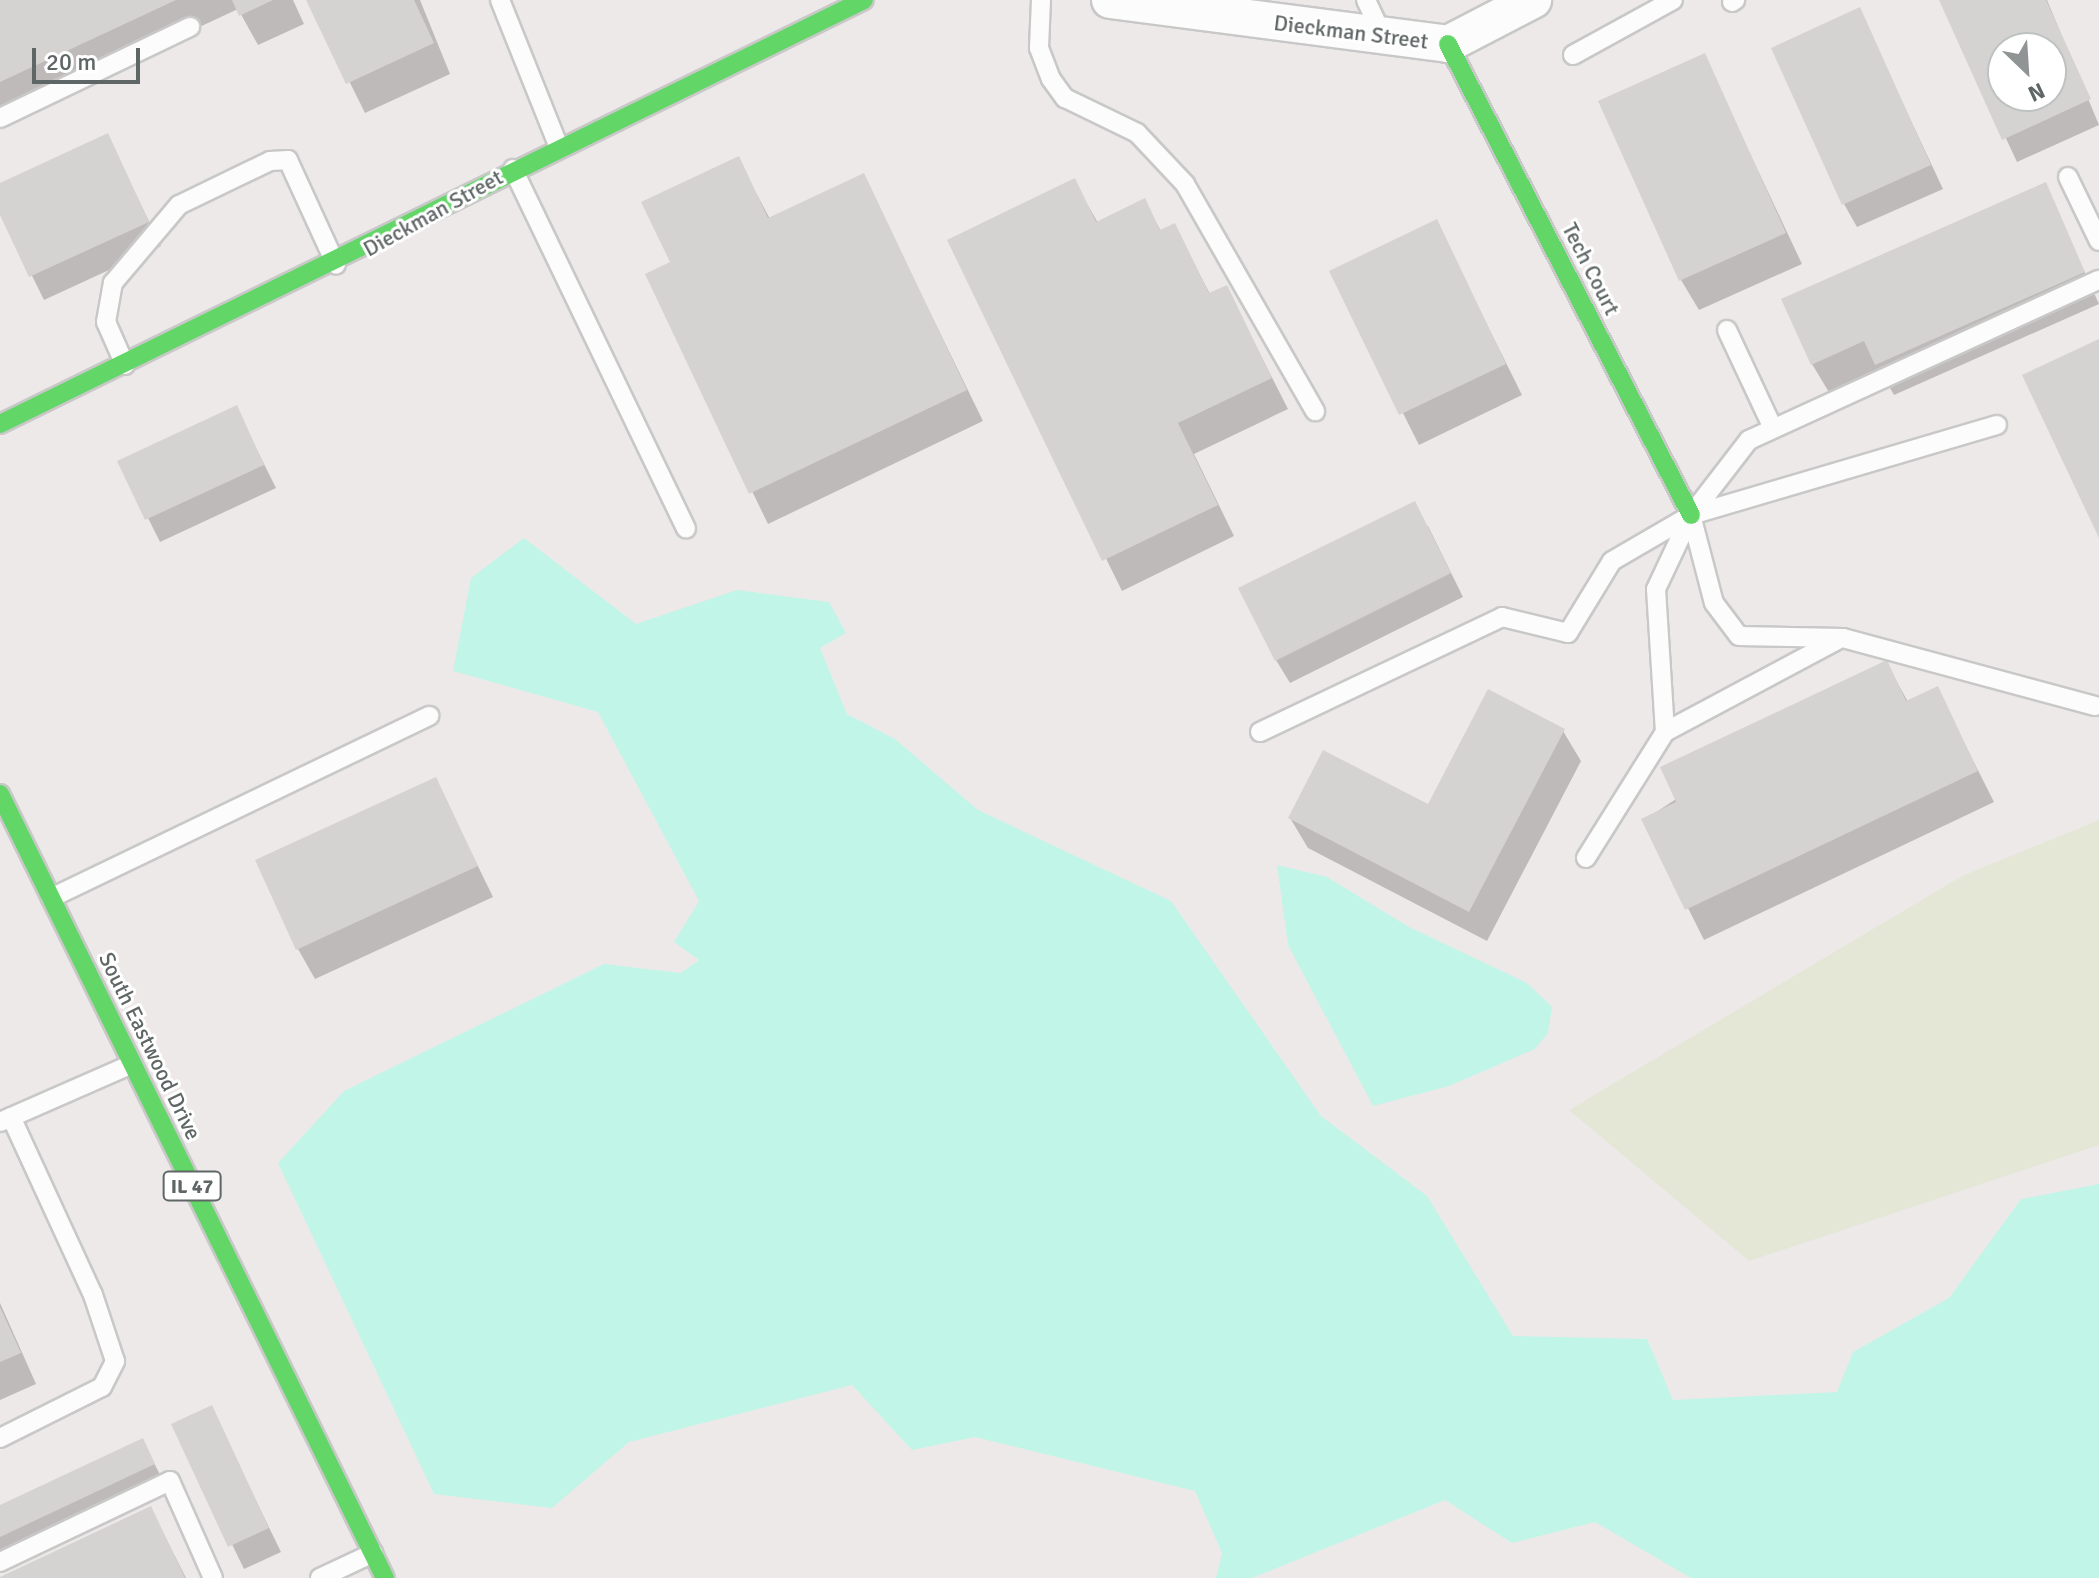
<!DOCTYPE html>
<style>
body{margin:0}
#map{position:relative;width:2099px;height:1578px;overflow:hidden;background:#eee9e9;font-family:Signika,sans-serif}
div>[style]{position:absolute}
.green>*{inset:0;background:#e4e7d6}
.water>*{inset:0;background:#c0f5e8}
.shadow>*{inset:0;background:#0003}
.building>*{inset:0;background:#d5d2d2}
.roads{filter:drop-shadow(2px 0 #c9c8c8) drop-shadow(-2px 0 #c9c8c8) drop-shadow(0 2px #c9c8c8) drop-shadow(0 -2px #c9c8c8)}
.lane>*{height:18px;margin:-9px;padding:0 9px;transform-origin:9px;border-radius:9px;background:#fcfcfc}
.street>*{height:36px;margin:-18px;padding:0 18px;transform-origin:18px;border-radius:18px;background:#fcfcfc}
.fast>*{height:18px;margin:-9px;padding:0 9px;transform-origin:9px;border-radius:9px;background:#63d668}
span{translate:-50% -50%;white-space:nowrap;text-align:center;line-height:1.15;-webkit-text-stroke:6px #fff;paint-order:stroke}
.shield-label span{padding:2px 6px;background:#fff;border:2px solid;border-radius:6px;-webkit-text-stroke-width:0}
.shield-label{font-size:20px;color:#5f6766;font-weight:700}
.street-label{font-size:22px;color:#5f6766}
.north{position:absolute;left:1987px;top:32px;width:80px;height:80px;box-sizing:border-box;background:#fff;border:2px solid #bfc2c2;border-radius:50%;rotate:155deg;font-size:22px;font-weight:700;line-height:32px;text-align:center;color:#5f6766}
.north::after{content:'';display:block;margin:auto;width:28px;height:36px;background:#919494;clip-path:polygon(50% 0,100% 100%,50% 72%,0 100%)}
.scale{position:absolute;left:32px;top:48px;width:108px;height:36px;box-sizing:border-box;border:4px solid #5f6766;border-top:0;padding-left:10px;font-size:24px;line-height:28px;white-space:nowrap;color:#5f6766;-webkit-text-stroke:6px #fff;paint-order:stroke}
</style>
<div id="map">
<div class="green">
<div style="clip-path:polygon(2099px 820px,2099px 1145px,1749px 1261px,1569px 1110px,1962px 876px)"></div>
</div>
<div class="water">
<div style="clip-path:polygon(524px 538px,636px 624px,737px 590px,829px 602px,846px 633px,820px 648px,847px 714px,895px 739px,978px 810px,1171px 901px,1321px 1116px,1427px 1196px,1513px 1336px,1647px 1339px,1673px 1400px,1837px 1392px,1853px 1352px,1949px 1298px,2021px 1199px,2099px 1184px,2099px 1578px,1691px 1578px,1595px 1522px,1512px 1543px,1445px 1500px,1252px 1578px,1216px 1578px,1222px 1553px,1195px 1491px,975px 1437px,912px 1450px,852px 1385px,629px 1442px,552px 1508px,434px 1494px,278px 1163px,344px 1091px,604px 964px,681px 973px,699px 960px,674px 942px,699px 901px,598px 712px,453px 671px,471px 578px)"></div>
<div style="clip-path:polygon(1277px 865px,1327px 877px,1409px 927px,1527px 983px,1552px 1007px,1548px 1033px,1535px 1049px,1449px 1086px,1373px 1106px,1288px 945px)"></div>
</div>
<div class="shadow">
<div style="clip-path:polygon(0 0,293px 0,304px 24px,258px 45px,238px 9px,0 120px)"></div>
<div style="clip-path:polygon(309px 0,420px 0,450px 74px,365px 113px)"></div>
<div style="clip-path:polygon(evenodd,1941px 0,2047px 0,2099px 125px,2017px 162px,1941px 0,2003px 48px,2051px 48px,2051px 96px,2003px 96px,2003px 48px)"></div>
<div style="clip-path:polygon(1859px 10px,1943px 189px,1857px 227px,1844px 204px)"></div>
<div style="clip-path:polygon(1704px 56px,1802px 264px,1699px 310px,1681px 280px)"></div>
<div style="clip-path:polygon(107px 135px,161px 246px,44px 300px,0 211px,0 185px)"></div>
<div style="clip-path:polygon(738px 159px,770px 219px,863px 175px,983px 421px,768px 524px,647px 275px,672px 263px)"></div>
<div style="clip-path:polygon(1074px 181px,1098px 223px,1144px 201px,1161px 231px,1174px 225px,1210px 294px,1226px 287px,1288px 409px,1194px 454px,1234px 536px,1122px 591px,950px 241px)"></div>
<div style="clip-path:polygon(2045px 185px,2099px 304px,1894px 395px,1881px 372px,1830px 394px,1812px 364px)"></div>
<div style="clip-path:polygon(1436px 222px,1522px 395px,1419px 445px,1332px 272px)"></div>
<div style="clip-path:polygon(236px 408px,276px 488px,160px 542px,120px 462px)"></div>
<div style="clip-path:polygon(1428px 526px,1463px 597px,1290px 683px,1276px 660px)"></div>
<div style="clip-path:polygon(1886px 662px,1908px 702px,1937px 689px,1994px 802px,1704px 940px,1644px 820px)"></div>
<div style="clip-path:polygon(1563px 731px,1581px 761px,1487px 941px,1308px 848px,1290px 818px,1429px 807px)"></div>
<div style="clip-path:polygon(436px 780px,493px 897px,315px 979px,298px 949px)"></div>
<div style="clip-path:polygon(0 1303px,36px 1384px,0 1400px)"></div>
<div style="clip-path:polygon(211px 1408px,281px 1552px,244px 1569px,174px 1425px)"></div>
<div style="clip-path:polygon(142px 1440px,167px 1488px,0 1566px,0 1507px)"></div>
<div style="clip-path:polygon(151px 1509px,186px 1578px,4px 1578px)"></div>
</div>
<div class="building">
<div style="clip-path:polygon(0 0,176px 0,0 82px)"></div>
<div style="clip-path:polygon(232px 0,273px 0,239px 16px)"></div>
<div style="clip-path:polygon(306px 0,414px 0,434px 43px,346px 84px)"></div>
<div style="clip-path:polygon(evenodd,1939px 0,2046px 0,2091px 99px,2002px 140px,1939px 0,2003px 48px,2051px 48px,2051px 96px,2003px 96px,2003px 48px)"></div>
<div style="clip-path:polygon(1860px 7px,1931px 165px,1842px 205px,1771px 48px)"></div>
<div style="clip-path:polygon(1705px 53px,1786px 233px,1679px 281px,1598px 101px)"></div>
<div style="clip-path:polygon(108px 133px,149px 222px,29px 277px,0 215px,0 183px)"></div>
<div style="clip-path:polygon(739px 156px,768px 218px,864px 173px,967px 390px,749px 494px,645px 274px,670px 262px,641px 202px)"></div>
<div style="clip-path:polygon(1075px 178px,1096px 222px,1145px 198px,1160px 230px,1175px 223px,1209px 293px,1227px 285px,1272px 378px,1178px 423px,1218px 505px,1102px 561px,947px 240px)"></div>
<div style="clip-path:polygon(2046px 182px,2085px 272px,1875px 365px,1864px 341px,1811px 365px,1781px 299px)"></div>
<div style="clip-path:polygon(1437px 219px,1506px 364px,1399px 415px,1329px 271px)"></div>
<div style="clip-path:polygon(2099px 339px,2099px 538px,2022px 375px)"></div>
<div style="clip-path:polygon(237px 405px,264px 465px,145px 520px,117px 461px)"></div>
<div style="clip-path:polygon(1415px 501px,1451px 573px,1275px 661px,1238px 588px)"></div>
<div style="clip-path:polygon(1887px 660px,1906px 701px,1938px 686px,1978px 771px,1685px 910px,1641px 819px,1676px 802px,1660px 767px)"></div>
<div style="clip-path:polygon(1488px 689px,1565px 729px,1469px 912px,1288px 818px,1323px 750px,1428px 804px)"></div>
<div style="clip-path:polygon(436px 777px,478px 866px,296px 950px,255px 860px)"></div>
<div style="clip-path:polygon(0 1307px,21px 1353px,0 1362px)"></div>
<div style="clip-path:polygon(212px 1405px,269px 1528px,228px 1547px,171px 1424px)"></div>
<div style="clip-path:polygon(143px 1438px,155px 1464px,0 1537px,0 1505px)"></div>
<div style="clip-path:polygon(151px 1506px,185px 1578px,0 1578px,0 1577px)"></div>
</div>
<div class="roads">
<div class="lane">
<div style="left:500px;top:0;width:156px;rotate:68.2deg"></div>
<div style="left:1041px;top:0;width:48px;rotate:92.4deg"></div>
<div style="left:1039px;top:48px;width:33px;rotate:69deg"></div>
<div style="left:1051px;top:79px;width:24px;rotate:54deg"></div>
<div style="left:1065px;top:98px;width:80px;rotate:25.9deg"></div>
<div style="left:1137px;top:133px;width:70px;rotate:46.7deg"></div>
<div style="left:1185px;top:184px;width:262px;rotate:60.2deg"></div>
<div style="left:1366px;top:0;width:40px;rotate:65deg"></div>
<div style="left:1732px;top:2px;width:4px;rotate:-34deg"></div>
<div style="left:1573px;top:55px;width:114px;rotate:-28.8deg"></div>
<div style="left:0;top:118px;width:211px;rotate:-25.6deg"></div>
<div style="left:513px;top:169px;width:399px;rotate:64.3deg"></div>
<div style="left:2068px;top:177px;width:71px;rotate:64.2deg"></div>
<div style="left:1727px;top:330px;width:108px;rotate:64.9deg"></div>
<div style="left:125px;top:365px;width:47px;rotate:-113.8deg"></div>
<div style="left:106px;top:322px;width:40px;rotate:-80deg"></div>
<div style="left:113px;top:283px;width:102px;rotate:-49.8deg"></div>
<div style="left:179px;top:205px;width:101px;rotate:-25.8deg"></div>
<div style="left:270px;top:161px;width:18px;rotate:-3deg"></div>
<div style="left:288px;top:160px;width:115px;rotate:65.4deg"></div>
<div style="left:1691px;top:515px;width:91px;rotate:75.4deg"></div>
<div style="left:1714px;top:603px;width:41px;rotate:52.9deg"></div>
<div style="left:1739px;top:636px;width:104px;rotate:1.1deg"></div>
<div style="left:1843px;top:638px;width:261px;rotate:15.1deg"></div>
<div style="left:1260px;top:732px;width:268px;rotate:-25.4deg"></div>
<div style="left:1502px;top:617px;width:68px;rotate:13.6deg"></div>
<div style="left:1568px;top:633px;width:84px;rotate:-58.6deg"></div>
<div style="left:1612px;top:561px;width:91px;rotate:-30.2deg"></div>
<div style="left:1691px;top:515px;width:319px;rotate:-16.4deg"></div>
<div style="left:1665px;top:732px;width:197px;rotate:-28.1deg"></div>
<div style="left:1586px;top:858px;width:149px;rotate:-57.9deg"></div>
<div style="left:1665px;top:732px;width:143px;rotate:-93.6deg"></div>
<div style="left:1656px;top:589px;width:82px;rotate:-64.7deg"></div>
<div style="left:1691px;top:515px;width:95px;rotate:-52.3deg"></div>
<div style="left:1749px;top:440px;width:385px;rotate:-24.6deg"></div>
<div style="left:51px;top:898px;width:420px;rotate:-25.7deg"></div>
<div style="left:0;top:1122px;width:144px;rotate:-23.7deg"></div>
<div style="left:0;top:1438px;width:114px;rotate:-26.6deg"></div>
<div style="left:102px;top:1387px;width:29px;rotate:-63deg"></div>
<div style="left:115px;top:1361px;width:70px;rotate:-108.4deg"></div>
<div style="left:93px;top:1295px;width:196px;rotate:-114.7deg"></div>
<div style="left:0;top:1562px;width:188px;rotate:-25.5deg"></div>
<div style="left:170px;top:1481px;width:106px;rotate:66.1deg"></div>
<div style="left:320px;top:1578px;width:59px;rotate:-25.3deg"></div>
</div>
<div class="street">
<div style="left:1110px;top:0;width:341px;rotate:7.4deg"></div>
<div style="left:1448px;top:44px;width:96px;rotate:-27.4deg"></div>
</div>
<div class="fast">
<div style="left:1448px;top:44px;width:530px;rotate:62.71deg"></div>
<div style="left:0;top:424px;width:962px;rotate:-26.14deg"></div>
<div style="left:0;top:794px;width:873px;rotate:63.85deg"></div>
</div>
</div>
<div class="shield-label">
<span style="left:192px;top:1186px">IL 47</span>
</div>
<div class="street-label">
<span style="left:1351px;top:32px;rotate:7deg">Dieckman Street</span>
<span style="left:433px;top:213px;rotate:-29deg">Dieckman Street</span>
<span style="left:1591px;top:269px;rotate:63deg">Tech Court</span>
<span style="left:150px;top:1046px;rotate:64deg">South Eastwood Drive</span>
</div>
<div class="north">N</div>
<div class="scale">20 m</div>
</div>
